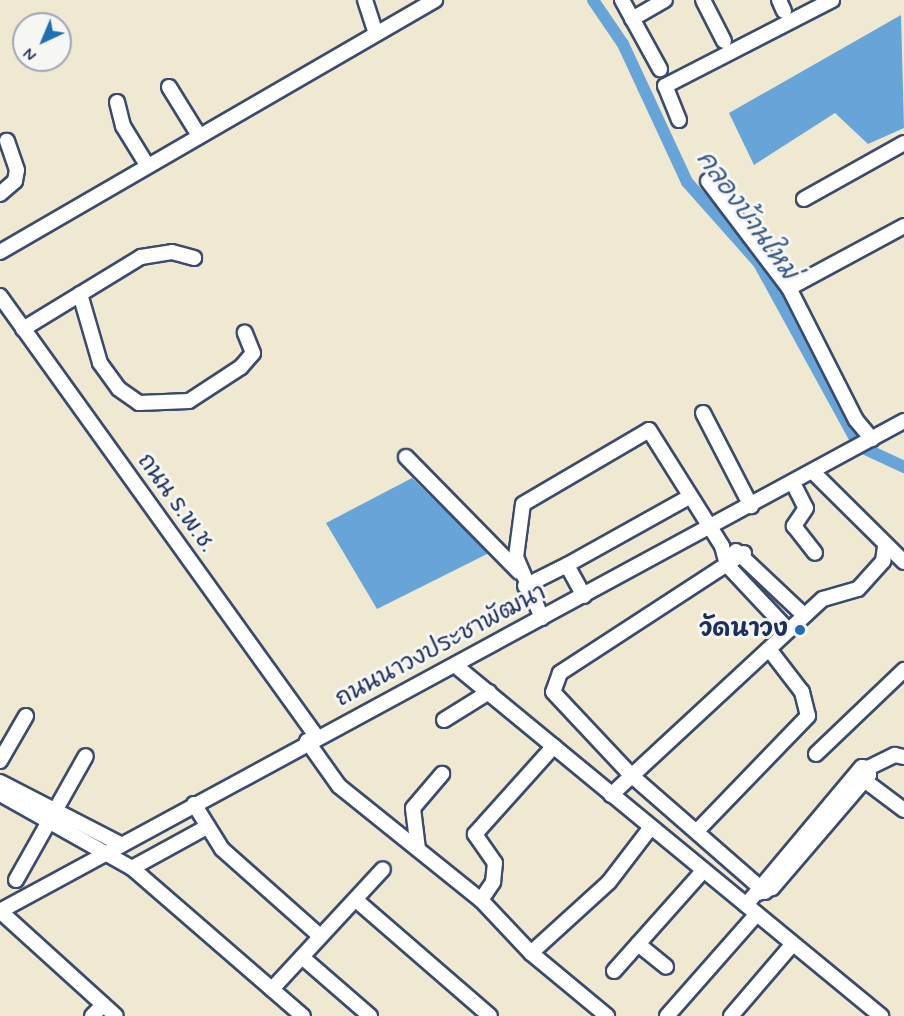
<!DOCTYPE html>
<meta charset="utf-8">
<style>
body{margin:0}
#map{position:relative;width:904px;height:1016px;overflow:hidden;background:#efe9d2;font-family:Mynerve,"Playpen Sans Thai",sans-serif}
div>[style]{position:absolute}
.water>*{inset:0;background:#67a4d8}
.canal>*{height:12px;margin:-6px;padding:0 6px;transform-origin:6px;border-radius:6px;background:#67a4d8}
.roads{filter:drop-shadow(2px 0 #3b4b6f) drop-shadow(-2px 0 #3b4b6f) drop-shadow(0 2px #3b4b6f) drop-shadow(0 -2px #3b4b6f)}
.minor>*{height:14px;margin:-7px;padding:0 7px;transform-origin:7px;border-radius:7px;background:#fff}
.dots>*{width:16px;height:16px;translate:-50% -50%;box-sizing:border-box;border:3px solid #f6f6f2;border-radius:50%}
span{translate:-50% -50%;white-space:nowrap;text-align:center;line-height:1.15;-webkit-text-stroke:6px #f6f6f2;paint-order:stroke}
.street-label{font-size:24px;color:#1b2f5e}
.poi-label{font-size:24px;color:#1b2f5e;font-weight:700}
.right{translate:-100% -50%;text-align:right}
.water-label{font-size:26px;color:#365889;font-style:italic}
.north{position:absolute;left:12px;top:12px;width:60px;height:60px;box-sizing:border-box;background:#f6f6f2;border:2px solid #9ea6b7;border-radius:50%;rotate:224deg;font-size:16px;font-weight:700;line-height:24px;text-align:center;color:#1b2f5e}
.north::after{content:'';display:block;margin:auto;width:21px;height:27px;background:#1f6fb2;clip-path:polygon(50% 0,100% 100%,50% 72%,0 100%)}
</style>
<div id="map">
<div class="water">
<div style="clip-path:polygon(901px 15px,904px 128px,868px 144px,835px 113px,754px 165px,729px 113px)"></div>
<div style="clip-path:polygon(412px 478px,489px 553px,377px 609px,326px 523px)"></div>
</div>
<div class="canal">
<div style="left:593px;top:0;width:53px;rotate:55.7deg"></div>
<div style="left:623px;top:44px;width:152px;rotate:65.1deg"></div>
<div style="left:687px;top:182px;width:108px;rotate:48.4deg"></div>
<div style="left:759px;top:263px;width:209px;rotate:61.3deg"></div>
<div style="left:859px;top:446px;width:50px;rotate:25deg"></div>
</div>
<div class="roads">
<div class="minor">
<div style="left:365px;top:0;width:35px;rotate:72deg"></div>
<div style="left:622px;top:0;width:79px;rotate:61.2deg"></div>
<div style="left:703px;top:0;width:46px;rotate:62.9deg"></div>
<div style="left:779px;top:0;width:12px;rotate:66deg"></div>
<div style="left:632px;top:19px;width:38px;rotate:-30deg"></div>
<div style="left:169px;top:87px;width:55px;rotate:58.3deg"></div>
<div style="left:117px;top:102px;width:25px;rotate:76deg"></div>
<div style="left:123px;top:126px;width:46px;rotate:58.4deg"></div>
<div style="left:679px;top:120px;width:37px;rotate:-112deg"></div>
<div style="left:665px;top:86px;width:188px;rotate:-27.2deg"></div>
<div style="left:708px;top:181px;width:134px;rotate:52.9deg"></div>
<div style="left:789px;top:288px;width:148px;rotate:63.1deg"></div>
<div style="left:856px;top:420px;width:25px;rotate:50deg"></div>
<div style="left:0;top:194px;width:20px;rotate:-41deg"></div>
<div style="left:15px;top:181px;width:11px;rotate:-80deg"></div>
<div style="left:17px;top:170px;width:31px;rotate:-109deg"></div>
<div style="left:804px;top:199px;width:115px;rotate:-29.2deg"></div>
<div style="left:0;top:252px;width:503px;rotate:-30.08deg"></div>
<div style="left:789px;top:288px;width:131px;rotate:-28.3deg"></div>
<div style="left:80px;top:294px;width:72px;rotate:73.8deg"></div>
<div style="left:100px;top:363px;width:32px;rotate:54deg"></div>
<div style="left:119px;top:389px;width:24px;rotate:35deg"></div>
<div style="left:139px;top:403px;width:50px;rotate:-2.3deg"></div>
<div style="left:189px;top:401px;width:62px;rotate:-33.2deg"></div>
<div style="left:241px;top:367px;width:18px;rotate:-49deg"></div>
<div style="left:253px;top:353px;width:22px;rotate:-112deg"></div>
<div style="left:0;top:296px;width:542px;rotate:54.31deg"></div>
<div style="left:23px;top:329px;width:138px;rotate:-31.4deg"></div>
<div style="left:141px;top:257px;width:31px;rotate:-9deg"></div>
<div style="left:172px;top:252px;width:23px;rotate:15deg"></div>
<div style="left:703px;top:413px;width:105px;rotate:62.7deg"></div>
<div style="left:406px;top:457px;width:161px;rotate:45.5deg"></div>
<div style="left:813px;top:472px;width:128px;rotate:44.7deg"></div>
<div style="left:793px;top:483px;width:28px;rotate:63deg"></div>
<div style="left:806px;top:508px;width:22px;rotate:124deg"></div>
<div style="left:794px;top:526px;width:34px;rotate:52deg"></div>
<div style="left:736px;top:551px;width:93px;rotate:43.3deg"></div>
<div style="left:744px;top:553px;width:220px;rotate:146.9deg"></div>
<div style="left:560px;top:673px;width:20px;rotate:110deg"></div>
<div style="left:553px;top:692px;width:114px;rotate:46.8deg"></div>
<div style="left:631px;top:775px;width:178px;rotate:41.1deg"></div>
<div style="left:525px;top:586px;width:47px;rotate:-26.6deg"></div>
<div style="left:584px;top:596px;width:35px;rotate:-119deg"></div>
<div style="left:567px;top:565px;width:140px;rotate:-29.1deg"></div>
<div style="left:542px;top:618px;width:66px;rotate:-113.1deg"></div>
<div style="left:516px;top:557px;width:53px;rotate:-82.5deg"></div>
<div style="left:523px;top:504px;width:146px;rotate:-30.4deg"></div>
<div style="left:649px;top:430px;width:137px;rotate:57.8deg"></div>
<div style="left:722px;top:546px;width:20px;rotate:75deg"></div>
<div style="left:727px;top:565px;width:89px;rotate:46.8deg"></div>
<div style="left:456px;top:666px;width:551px;rotate:39.47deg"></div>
<div style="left:444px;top:720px;width:53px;rotate:-31.9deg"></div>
<div style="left:307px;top:741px;width:55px;rotate:54.6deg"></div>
<div style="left:339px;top:786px;width:182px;rotate:38.8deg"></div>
<div style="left:481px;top:900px;width:73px;rotate:46.7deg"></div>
<div style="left:531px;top:953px;width:105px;rotate:-42.3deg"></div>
<div style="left:609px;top:882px;width:69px;rotate:-52.6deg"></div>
<div style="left:816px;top:754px;width:122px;rotate:-43.7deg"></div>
<div style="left:0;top:761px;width:52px;rotate:-60deg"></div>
<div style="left:868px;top:768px;width:30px;rotate:-26deg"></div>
<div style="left:895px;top:755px;width:9px;rotate:13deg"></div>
<div style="left:864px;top:780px;width:50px;rotate:36.9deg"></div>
<div style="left:0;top:782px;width:137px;rotate:27.3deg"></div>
<div style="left:0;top:794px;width:151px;rotate:29.3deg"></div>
<div style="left:132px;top:868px;width:226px;rotate:40.9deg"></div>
<div style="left:611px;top:795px;width:289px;rotate:-42.8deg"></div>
<div style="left:823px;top:599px;width:36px;rotate:-16deg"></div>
<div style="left:858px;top:589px;width:38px;rotate:-48deg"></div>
<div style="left:883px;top:561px;width:15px;rotate:-82deg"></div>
<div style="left:194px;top:804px;width:53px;rotate:58.1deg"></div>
<div style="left:222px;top:849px;width:131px;rotate:41.6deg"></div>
<div style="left:697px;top:831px;width:160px;rotate:-46deg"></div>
<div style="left:808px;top:716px;width:25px;rotate:-104deg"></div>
<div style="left:802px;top:692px;width:54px;rotate:-127.5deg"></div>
<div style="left:418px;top:849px;width:41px;rotate:-97deg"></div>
<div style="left:413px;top:808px;width:45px;rotate:-49.5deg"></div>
<div style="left:132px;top:868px;width:85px;rotate:-28.7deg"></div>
<div style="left:16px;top:880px;width:142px;rotate:-60.6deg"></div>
<div style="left:356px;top:900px;width:177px;rotate:40.9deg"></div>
<div style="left:481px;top:900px;width:22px;rotate:-56deg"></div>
<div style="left:493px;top:882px;width:19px;rotate:-84deg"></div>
<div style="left:495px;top:863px;width:35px;rotate:-125deg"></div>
<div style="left:475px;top:834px;width:118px;rotate:-48.1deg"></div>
<div style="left:746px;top:905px;width:180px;rotate:-50deg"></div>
<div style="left:862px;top:767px;width:6px;rotate:9deg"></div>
<div style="left:868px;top:768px;width:7px;rotate:82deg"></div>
<div style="left:869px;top:775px;width:149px;rotate:130.6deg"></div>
<div style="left:772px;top:888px;width:15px;rotate:160deg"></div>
<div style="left:0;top:911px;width:1028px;rotate:-28.46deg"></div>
<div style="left:0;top:911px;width:156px;rotate:42.2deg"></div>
<div style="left:638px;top:944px;width:36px;rotate:39deg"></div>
<div style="left:531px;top:953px;width:99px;rotate:39.7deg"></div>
<div style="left:302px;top:957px;width:90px;rotate:40.9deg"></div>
<div style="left:614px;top:971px;width:135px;rotate:-48.3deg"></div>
<div style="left:272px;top:989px;width:163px;rotate:-47.2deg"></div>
<div style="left:92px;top:1016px;width:16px;rotate:-45deg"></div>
<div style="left:667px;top:1016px;width:135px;rotate:-48.6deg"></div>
<div style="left:731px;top:1016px;width:92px;rotate:-49.4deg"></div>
</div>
</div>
<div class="dots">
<div style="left:800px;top:630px;background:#1f6fb2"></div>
</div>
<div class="street-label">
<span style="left:176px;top:503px;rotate:54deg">ถนน ร.พ.ช.</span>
<span style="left:441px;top:646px;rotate:-28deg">ถนนนาวงประชาพัฒนา</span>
</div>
<div class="poi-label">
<span class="right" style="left:788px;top:630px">วัดนาวง</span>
</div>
<div class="water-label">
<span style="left:746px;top:216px;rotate:54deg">คลองบ้านใหม่</span>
</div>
<div class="north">N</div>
</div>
